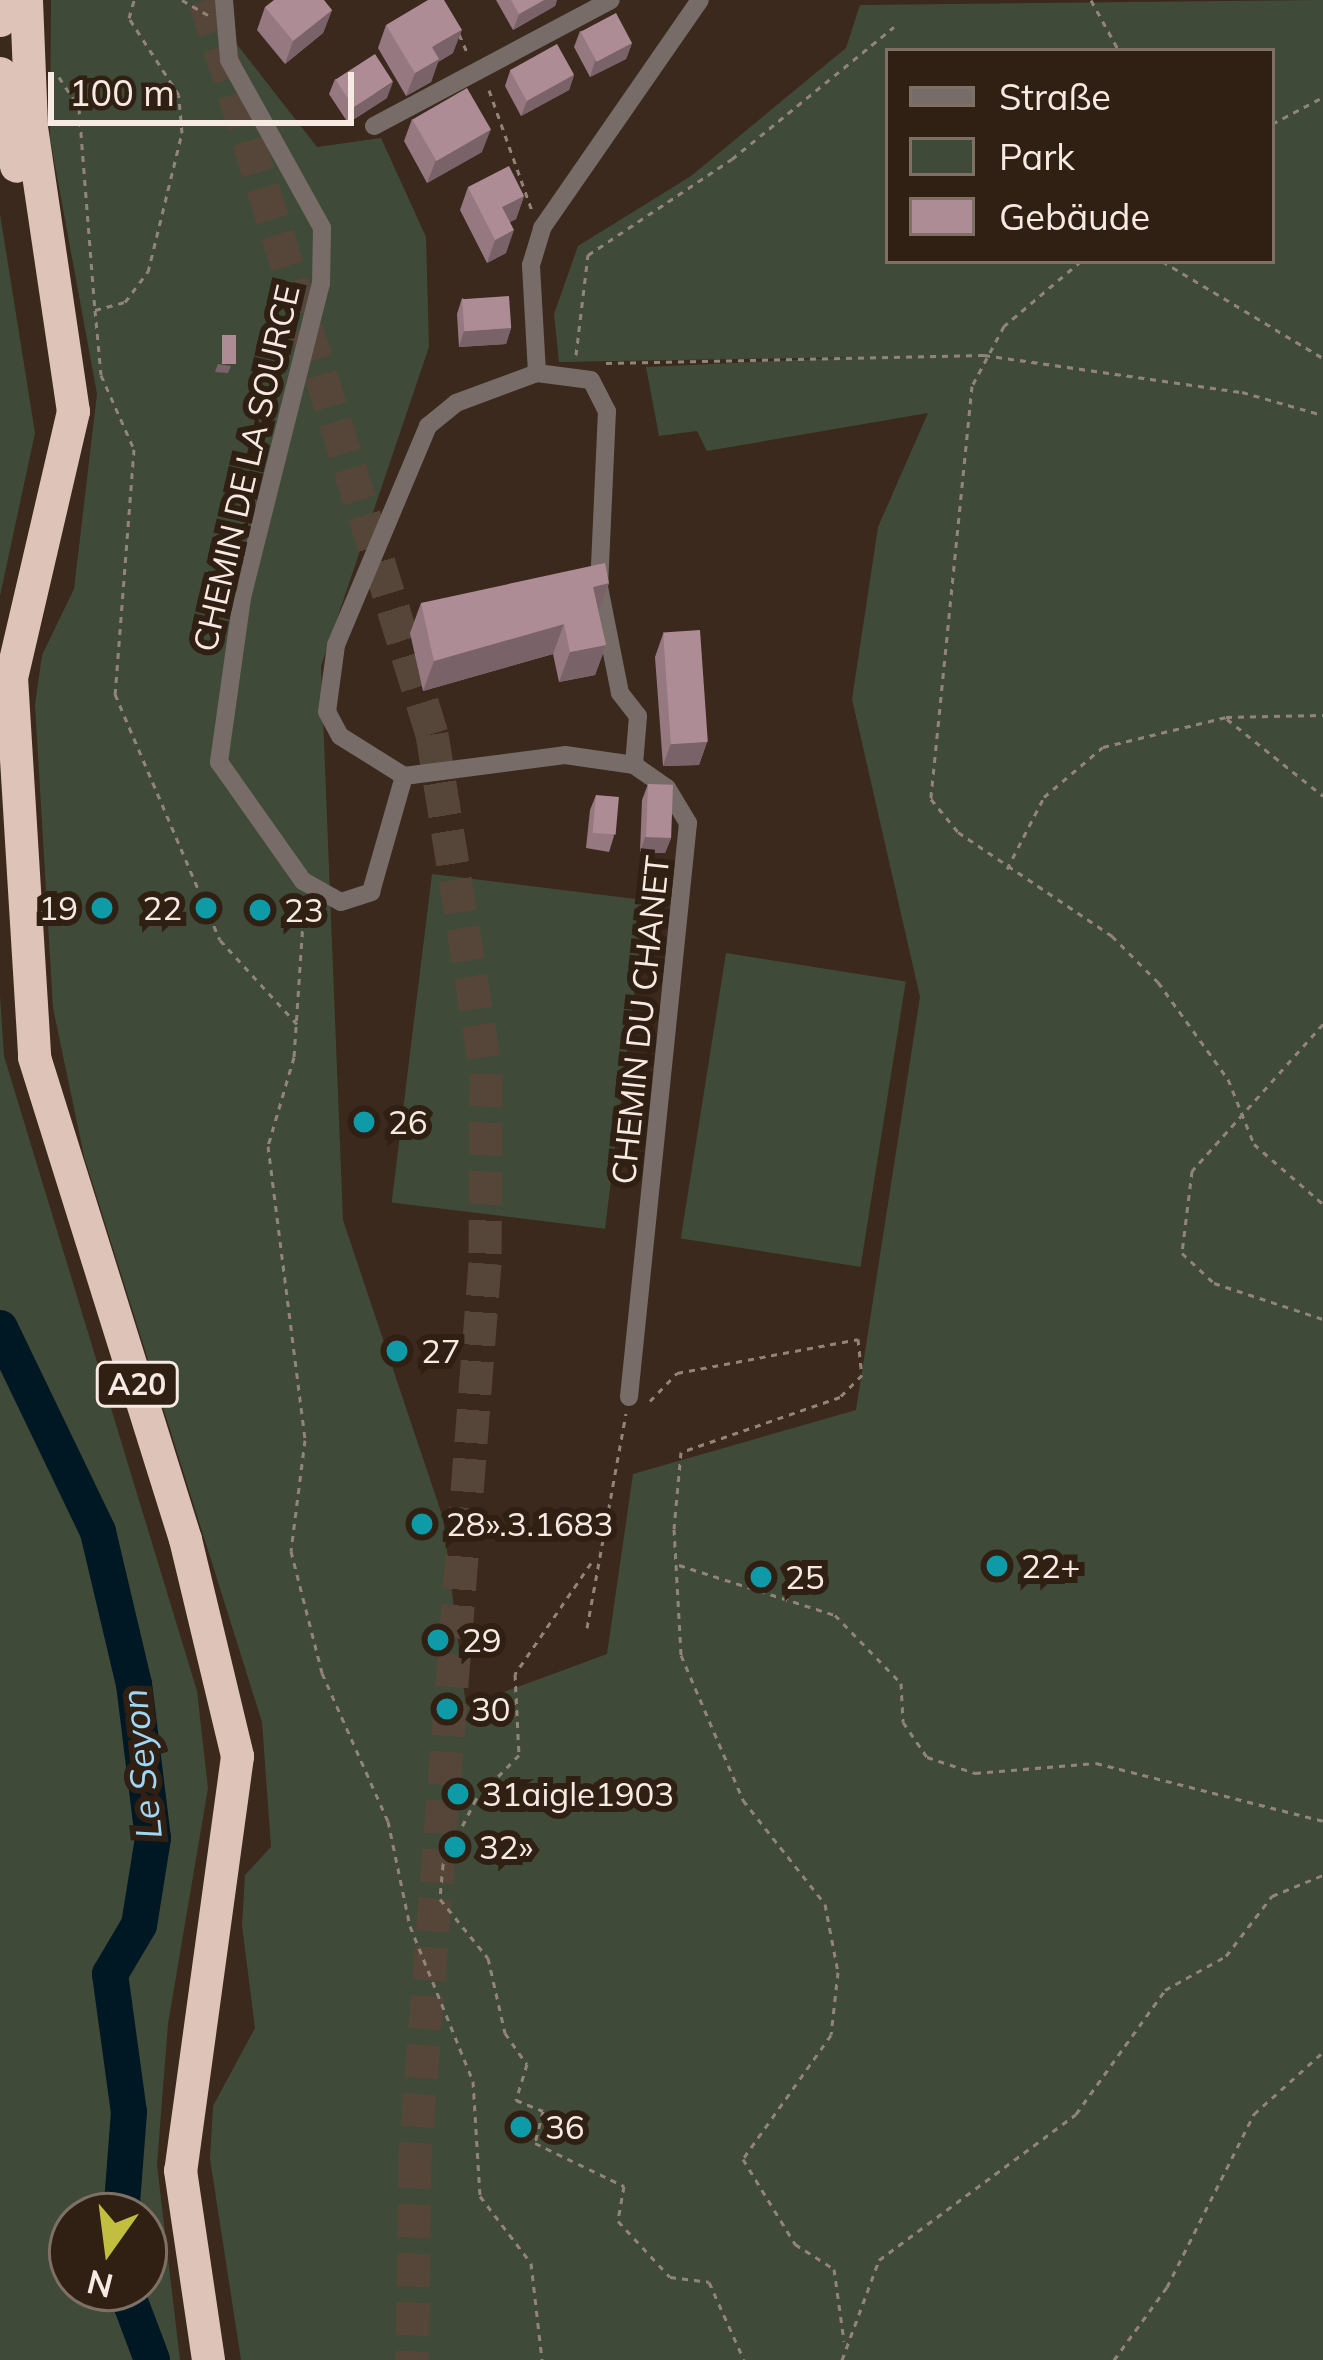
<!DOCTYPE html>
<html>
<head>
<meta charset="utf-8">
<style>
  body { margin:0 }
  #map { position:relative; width:1323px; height:2360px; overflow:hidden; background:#3a291c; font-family:Mulish,sans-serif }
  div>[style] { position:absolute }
  .green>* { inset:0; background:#3f4b38; transform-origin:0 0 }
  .river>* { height:36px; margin:-18px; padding:0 18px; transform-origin:18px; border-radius:18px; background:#001824 }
  .motorway-tunnel>* { height:33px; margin-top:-16.5px; transform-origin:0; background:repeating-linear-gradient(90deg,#56463a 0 33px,transparent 0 49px) }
  .path>* { height:3px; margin-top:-1.5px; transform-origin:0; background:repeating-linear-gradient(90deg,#928479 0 6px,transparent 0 12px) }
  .minor>* { height:18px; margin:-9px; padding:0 9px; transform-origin:9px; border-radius:9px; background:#776c68 }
  .motorway>* { height:33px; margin:-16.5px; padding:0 16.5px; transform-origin:16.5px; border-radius:16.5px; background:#dec3b9 }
  .wall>* { inset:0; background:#967881 }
  .shaded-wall>* { inset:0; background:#7a6269 }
  .building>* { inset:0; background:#ae8c96; transform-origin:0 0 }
  .dots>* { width:33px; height:33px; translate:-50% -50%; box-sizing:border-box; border:6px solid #301f13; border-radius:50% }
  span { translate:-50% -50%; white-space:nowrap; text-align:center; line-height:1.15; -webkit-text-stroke:12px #301f13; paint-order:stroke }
  .shield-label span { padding:3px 9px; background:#301f13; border:3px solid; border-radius:9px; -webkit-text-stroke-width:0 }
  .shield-label { font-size:30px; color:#f6eae2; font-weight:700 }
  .street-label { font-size:33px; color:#f6eae2 }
  .poi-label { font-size:33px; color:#f6eae2 }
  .right { translate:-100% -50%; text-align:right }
  .left { translate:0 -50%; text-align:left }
  .water-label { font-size:36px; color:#9ed8f6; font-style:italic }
  .legend { position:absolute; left:885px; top:48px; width:390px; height:216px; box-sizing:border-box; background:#301f13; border:3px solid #7f7066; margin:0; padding:15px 21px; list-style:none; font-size:36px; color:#f6eae2 }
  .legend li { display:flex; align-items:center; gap:24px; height:60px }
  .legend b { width:60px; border:3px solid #7f7066 }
  .north { position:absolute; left:48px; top:2192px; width:120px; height:120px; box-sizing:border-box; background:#301f13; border:3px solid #7f7066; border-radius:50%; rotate:194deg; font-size:33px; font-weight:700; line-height:48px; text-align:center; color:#f6eae2 }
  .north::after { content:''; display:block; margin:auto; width:42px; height:54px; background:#c1be40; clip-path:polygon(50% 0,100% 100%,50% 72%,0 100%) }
  .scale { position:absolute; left:48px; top:72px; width:306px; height:54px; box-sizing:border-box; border:6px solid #f6eae2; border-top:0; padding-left:15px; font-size:36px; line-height:42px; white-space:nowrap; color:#f6eae2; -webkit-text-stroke:9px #301f13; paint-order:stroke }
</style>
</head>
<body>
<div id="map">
  <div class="green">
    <div style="clip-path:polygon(evenodd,51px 0,226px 0,218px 20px,317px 147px,381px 138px,426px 237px,429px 347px,321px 666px,343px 1220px,443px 1518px,466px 1706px,607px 1654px,633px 1474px,856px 1410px,920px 997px,852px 699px,878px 527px,928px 413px,707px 451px,697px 431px,659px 436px,646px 367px,861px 357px,559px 362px,554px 314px,578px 246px,691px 176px,846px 48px,860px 5px,1323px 0,1323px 2360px,241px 2360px,210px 2159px,213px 2106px,255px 2028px,242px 1926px,245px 1875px,271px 1847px,262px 1722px,84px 1156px,53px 1008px,35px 705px,42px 655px,74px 589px,97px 394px,50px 138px,51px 0,888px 51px,1272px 51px,1272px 261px,888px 261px,888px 51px)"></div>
    <div style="clip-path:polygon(0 214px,35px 433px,0 596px)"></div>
    <div style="left:432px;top:874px;width:215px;height:331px;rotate:7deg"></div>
    <div style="left:726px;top:953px;width:182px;height:289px;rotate:9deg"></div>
    <div style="clip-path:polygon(evenodd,0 995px,4px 1056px,197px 1691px,208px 1788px,168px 2024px,157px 2165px,180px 2360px,0 2360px,0 995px,72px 2216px,144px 2216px,144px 2288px,72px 2288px,72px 2216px)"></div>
  </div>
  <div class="river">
    <div style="left:0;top:1328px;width:226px;rotate:64.3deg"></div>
    <div style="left:98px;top:1532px;width:156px;rotate:76.7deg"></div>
    <div style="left:134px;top:1684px;width:155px;rotate:83deg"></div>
    <div style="left:153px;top:1838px;width:88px;rotate:99.1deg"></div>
    <div style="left:139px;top:1925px;width:57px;rotate:120.6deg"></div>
    <div style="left:110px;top:1974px;width:139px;rotate:82.2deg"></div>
    <div style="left:129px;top:2112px;width:104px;rotate:94.4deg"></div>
    <div style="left:125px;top:2288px;width:77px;rotate:69.4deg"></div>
  </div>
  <div class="motorway-tunnel">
    <div style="left:205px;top:0;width:768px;rotate:72.82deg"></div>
    <div style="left:432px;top:734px;width:343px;rotate:80.9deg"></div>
    <div style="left:486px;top:1073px;width:190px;rotate:90.3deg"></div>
    <div style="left:485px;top:1263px;width:895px;rotate:94.49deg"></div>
    <div style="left:415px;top:2155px;width:205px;rotate:90.8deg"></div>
  </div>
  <div class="path">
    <div style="left:182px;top:0;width:30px;rotate:30deg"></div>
    <div style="left:1091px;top:0;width:58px;rotate:61.2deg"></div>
    <div style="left:459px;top:34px;width:20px;rotate:66deg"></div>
    <div style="left:59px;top:77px;width:37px;rotate:57deg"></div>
    <div style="left:79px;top:108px;width:203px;rotate:85.5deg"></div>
    <div style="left:95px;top:310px;width:31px;rotate:-15deg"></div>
    <div style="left:125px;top:302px;width:38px;rotate:-53deg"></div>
    <div style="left:148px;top:272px;width:143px;rotate:-76.3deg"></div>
    <div style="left:182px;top:133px;width:38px;rotate:-95deg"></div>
    <div style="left:179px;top:95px;width:92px;rotate:-123deg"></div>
    <div style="left:129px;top:18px;width:19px;rotate:-74deg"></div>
    <div style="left:489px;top:90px;width:128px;rotate:70.4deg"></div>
    <div style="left:1272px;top:124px;width:58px;rotate:-27.9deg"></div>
    <div style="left:1081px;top:261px;width:101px;rotate:139.8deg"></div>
    <div style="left:1004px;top:326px;width:68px;rotate:118.1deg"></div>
    <div style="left:972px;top:386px;width:415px;rotate:95.7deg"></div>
    <div style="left:931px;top:799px;width:43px;rotate:50.7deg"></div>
    <div style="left:958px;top:832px;width:186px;rotate:34deg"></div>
    <div style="left:1112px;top:936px;width:65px;rotate:45deg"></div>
    <div style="left:1158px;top:982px;width:120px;rotate:54.2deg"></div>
    <div style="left:1228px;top:1079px;width:70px;rotate:68.2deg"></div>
    <div style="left:1254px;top:1144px;width:91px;rotate:41deg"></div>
    <div style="left:1162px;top:261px;width:188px;rotate:31.1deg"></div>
    <div style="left:95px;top:310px;width:65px;rotate:84.7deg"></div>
    <div style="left:101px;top:375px;width:81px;rotate:66deg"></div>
    <div style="left:134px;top:449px;width:246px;rotate:94.4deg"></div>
    <div style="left:115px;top:694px;width:267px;rotate:66.9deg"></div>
    <div style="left:220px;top:940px;width:114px;rotate:47.5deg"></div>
    <div style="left:576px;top:355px;width:101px;rotate:-83.2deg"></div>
    <div style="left:588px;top:255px;width:173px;rotate:-33.7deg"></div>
    <div style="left:732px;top:159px;width:209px;rotate:-39.2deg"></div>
    <div style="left:606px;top:363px;width:378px;rotate:-1.2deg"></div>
    <div style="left:984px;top:355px;width:261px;rotate:8.2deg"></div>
    <div style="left:1242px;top:392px;width:84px;rotate:15.9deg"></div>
    <div style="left:1227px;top:719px;width:123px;rotate:38.7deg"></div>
    <div style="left:1007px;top:869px;width:81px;rotate:-62.8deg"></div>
    <div style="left:1044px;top:797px;width:77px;rotate:-40.3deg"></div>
    <div style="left:1103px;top:747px;width:127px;rotate:-13.7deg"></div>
    <div style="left:1226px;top:717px;width:97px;rotate:-1.2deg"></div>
    <div style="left:304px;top:907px;width:150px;rotate:93.8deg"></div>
    <div style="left:294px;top:1057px;width:93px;rotate:106.3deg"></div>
    <div style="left:268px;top:1146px;width:296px;rotate:82.8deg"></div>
    <div style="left:305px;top:1440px;width:112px;rotate:97.2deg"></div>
    <div style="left:291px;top:1551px;width:126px;rotate:75.7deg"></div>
    <div style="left:322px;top:1673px;width:162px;rotate:66deg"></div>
    <div style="left:388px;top:1821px;width:107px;rotate:78.2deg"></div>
    <div style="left:410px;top:1926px;width:167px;rotate:67.9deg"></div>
    <div style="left:473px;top:2081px;width:115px;rotate:86.5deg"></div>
    <div style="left:480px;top:2196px;width:84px;rotate:52.7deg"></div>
    <div style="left:531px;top:2263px;width:98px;rotate:83.5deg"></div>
    <div style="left:1323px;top:1024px;width:197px;rotate:131.7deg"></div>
    <div style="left:1192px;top:1171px;width:83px;rotate:97deg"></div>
    <div style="left:1182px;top:1253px;width:44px;rotate:43.2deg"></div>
    <div style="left:1214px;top:1283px;width:115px;rotate:18.3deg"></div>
    <div style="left:650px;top:1401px;width:39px;rotate:-46deg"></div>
    <div style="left:677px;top:1373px;width:184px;rotate:-10.6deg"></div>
    <div style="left:858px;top:1339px;width:36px;rotate:84deg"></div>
    <div style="left:862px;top:1375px;width:31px;rotate:135deg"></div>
    <div style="left:840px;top:1397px;width:168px;rotate:160.9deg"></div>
    <div style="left:681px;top:1452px;width:77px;rotate:95.2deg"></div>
    <div style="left:674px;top:1529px;width:126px;rotate:86.8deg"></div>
    <div style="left:681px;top:1655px;width:158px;rotate:66.8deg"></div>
    <div style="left:743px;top:1800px;width:132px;rotate:51.7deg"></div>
    <div style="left:825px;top:1904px;width:69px;rotate:79.2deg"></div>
    <div style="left:838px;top:1972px;width:63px;rotate:96.3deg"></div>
    <div style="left:831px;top:2035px;width:152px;rotate:125.4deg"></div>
    <div style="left:743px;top:2159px;width:100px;rotate:58.5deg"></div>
    <div style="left:795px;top:2244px;width:46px;rotate:32.7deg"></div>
    <div style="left:834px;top:2269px;width:73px;rotate:82.1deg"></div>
    <div style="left:591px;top:1563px;width:135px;rotate:124.4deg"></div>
    <div style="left:515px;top:1674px;width:81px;rotate:87.2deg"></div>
    <div style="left:519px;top:1755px;width:62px;rotate:134.3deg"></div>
    <div style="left:476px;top:1799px;width:73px;rotate:116.9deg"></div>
    <div style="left:443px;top:1864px;width:35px;rotate:95deg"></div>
    <div style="left:440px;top:1899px;width:76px;rotate:50.9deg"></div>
    <div style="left:488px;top:1958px;width:77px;rotate:77.2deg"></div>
    <div style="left:505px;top:2033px;width:38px;rotate:55deg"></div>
    <div style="left:527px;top:2064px;width:38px;rotate:107deg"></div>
    <div style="left:516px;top:2100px;width:29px;rotate:22deg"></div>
    <div style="left:543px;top:2111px;width:33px;rotate:104deg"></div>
    <div style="left:535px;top:2143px;width:99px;rotate:25.8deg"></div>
    <div style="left:624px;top:2186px;width:36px;rotate:100deg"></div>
    <div style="left:618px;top:2221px;width:76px;rotate:47.1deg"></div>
    <div style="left:670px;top:2277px;width:39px;rotate:7deg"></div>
    <div style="left:709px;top:2282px;width:85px;rotate:65.8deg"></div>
    <div style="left:679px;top:1565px;width:164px;rotate:17.8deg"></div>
    <div style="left:835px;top:1615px;width:95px;rotate:45.9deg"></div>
    <div style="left:901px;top:1683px;width:39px;rotate:87deg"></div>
    <div style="left:903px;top:1722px;width:42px;rotate:55.6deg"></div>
    <div style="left:927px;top:1757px;width:51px;rotate:18.4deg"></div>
    <div style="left:975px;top:1773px;width:121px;rotate:-4.7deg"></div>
    <div style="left:1096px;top:1763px;width:234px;rotate:14.3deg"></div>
    <div style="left:587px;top:1628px;width:218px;rotate:-79.7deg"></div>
    <div style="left:842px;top:2360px;width:107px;rotate:-69.7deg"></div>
    <div style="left:879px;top:2260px;width:245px;rotate:-36.5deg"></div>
    <div style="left:1076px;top:2114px;width:153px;rotate:-54.3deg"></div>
    <div style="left:1165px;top:1990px;width:70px;rotate:-29.1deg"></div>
    <div style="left:1226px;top:1956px;width:76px;rotate:-52.5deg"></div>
    <div style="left:1272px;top:1896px;width:55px;rotate:-22.4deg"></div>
    <div style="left:1114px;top:2360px;width:90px;rotate:-54deg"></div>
    <div style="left:1167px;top:2287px;width:194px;rotate:-63.3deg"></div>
    <div style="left:1254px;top:2114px;width:93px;rotate:-41.9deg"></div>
  </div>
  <div class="minor">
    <div style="left:224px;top:0;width:60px;rotate:85.2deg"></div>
    <div style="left:229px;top:60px;width:192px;rotate:61deg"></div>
    <div style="left:322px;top:228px;width:55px;rotate:91deg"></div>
    <div style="left:321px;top:283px;width:325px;rotate:104.1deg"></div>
    <div style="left:242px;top:598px;width:166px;rotate:98deg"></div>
    <div style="left:219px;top:762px;width:146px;rotate:54.8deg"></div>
    <div style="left:303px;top:881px;width:43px;rotate:28.9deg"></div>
    <div style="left:341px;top:902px;width:32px;rotate:-18deg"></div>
    <div style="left:371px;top:892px;width:121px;rotate:-74.1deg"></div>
    <div style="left:404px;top:776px;width:162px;rotate:-7.4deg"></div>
    <div style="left:565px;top:755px;width:70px;rotate:8.2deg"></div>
    <div style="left:374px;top:126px;width:268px;rotate:-28deg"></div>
    <div style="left:537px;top:373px;width:54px;rotate:7.4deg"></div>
    <div style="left:591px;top:380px;width:35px;rotate:63deg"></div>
    <div style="left:607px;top:411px;width:176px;rotate:92.6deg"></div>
    <div style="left:599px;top:587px;width:108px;rotate:78.8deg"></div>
    <div style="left:620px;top:693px;width:29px;rotate:52deg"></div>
    <div style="left:638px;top:716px;width:49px;rotate:94.7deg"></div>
    <div style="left:634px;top:765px;width:40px;rotate:34.9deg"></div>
    <div style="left:667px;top:788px;width:41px;rotate:59deg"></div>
    <div style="left:688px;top:823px;width:577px;rotate:95.87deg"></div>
    <div style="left:404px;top:776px;width:75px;rotate:-148deg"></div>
    <div style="left:340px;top:736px;width:27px;rotate:-118deg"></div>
    <div style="left:327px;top:712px;width:68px;rotate:-82.3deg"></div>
    <div style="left:336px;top:645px;width:238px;rotate:-67.2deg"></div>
    <div style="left:428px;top:426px;width:36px;rotate:-39deg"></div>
    <div style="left:456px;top:403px;width:86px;rotate:-20.3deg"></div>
    <div style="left:537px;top:373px;width:108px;rotate:-93.2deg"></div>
    <div style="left:531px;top:265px;width:39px;rotate:-73deg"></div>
    <div style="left:542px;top:228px;width:277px;rotate:-55.3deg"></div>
  </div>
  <div class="motorway">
    <div style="left:26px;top:0;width:127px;rotate:87.7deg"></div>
    <div style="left:31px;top:127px;width:287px;rotate:81.6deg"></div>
    <div style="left:73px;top:411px;width:273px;rotate:103.1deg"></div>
    <div style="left:11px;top:677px;width:381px;rotate:86.5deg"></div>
    <div style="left:34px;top:1057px;width:505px;rotate:72.61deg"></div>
    <div style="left:185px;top:1539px;width:223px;rotate:76.5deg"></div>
    <div style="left:237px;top:1756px;width:418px;rotate:97.8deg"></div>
    <div style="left:180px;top:2170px;width:192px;rotate:81.6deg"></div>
    <div style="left:0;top:20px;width:20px;rotate:-87deg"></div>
    <div style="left:0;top:73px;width:94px;rotate:80.2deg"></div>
  </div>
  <div class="wall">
    <div style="clip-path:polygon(496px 0,557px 0,555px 6px,513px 30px)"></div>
    <div style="clip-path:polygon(265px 7px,332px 10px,323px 33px,285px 64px,257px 30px)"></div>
    <div style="clip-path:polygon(386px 25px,453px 53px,438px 62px,431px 82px,406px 96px,378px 48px)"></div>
    <div style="clip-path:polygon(580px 31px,632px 43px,626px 59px,590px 77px,574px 47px)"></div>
    <div style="clip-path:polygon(510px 71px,574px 75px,569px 90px,521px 116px,505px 86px)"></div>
    <div style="clip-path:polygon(335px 79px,387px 98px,348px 123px,329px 94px)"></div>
    <div style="clip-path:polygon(412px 119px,482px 152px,427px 183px,404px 141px)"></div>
    <div style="clip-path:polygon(468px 187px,524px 196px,516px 219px,510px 222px,506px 253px,487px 263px,460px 210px)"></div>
    <div style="clip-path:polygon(462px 298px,511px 328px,506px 344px,459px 347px,457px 314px)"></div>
    <div style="clip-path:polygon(609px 583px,598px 612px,606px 645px,595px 675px,559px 682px,553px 654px,423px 691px,410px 633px,421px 603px)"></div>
    <div style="clip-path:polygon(663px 634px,707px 742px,699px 765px,663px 766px,655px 657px)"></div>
    <div style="clip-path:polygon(648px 784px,671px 838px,665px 853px,640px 852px,642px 800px)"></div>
    <div style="clip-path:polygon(596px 795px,614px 836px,609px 852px,586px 848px,590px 810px)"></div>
  </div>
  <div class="shaded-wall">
    <div style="clip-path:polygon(544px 0,557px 0,555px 6px,513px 30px,519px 14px)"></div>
    <div style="clip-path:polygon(332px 10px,323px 33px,285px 64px,293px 41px)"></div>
    <div style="clip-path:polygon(462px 30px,453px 53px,438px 62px,431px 82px,406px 96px,415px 73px,432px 47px)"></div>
    <div style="clip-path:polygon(632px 43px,626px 59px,590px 77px,595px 61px)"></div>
    <div style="clip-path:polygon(574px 75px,569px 90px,521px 116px,527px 101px)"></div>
    <div style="clip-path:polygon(393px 82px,387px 98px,348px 123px,353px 107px)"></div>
    <div style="clip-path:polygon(491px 129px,482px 152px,427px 183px,436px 160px)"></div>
    <div style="clip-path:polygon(524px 196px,516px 219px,494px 230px,502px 207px)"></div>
    <div style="clip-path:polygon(514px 230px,506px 253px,487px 263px,495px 240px)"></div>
    <div style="clip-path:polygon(511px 328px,506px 344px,459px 347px,464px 331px)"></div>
    <div style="clip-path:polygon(218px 364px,231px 366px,228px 373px,215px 372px)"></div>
    <div style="clip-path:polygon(609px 583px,598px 613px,593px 587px)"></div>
    <div style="clip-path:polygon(564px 624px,553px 654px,423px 691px,434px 661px)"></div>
    <div style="clip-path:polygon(606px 645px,595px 675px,559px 682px,570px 652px)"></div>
    <div style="clip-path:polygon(707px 742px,699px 765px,663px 766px,671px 743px)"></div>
    <div style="clip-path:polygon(645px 837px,671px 838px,665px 853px,640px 852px)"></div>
  </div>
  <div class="building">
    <div style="clip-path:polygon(274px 0,324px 0,332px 10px,293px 41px,265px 7px)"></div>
    <div style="clip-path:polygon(428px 0,444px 0,462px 30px,432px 47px,439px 59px,415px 73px,386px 25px)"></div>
    <div style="clip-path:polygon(511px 0,544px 0,519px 14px)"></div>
    <div style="left:616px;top:13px;width:34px;height:40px;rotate:62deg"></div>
    <div style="left:557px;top:44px;width:35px;height:54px;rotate:61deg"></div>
    <div style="left:375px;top:54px;width:33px;height:47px;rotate:57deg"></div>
    <div style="left:467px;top:88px;width:48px;height:63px;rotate:60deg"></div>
    <div style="clip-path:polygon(509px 166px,524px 196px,502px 207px,514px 230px,495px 240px,468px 187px)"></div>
    <div style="left:509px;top:296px;width:32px;height:47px;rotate:86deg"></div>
    <div style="left:222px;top:335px;width:14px;height:29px"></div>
    <div style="clip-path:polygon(605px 563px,609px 583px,593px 587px,606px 645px,570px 652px,564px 624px,434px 661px,421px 603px)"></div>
    <div style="left:700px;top:630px;width:112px;height:37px;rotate:86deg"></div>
    <div style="left:648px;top:784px;width:25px;height:53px;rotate:2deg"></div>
    <div style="left:596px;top:795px;width:23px;height:38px;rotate:5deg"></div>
  </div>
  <div class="dots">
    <div style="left:102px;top:908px;background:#0f9aa8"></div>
    <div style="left:206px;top:908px;background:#0f9aa8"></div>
    <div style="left:260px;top:910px;background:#0f9aa8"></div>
    <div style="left:364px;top:1122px;background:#0f9aa8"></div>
    <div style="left:397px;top:1351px;background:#0f9aa8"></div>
    <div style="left:422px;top:1524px;background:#0f9aa8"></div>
    <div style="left:997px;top:1566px;background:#0f9aa8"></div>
    <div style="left:761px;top:1577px;background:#0f9aa8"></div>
    <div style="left:438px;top:1640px;background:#0f9aa8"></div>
    <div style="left:447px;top:1709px;background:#0f9aa8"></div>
    <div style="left:458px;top:1794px;background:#0f9aa8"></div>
    <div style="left:455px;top:1847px;background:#0f9aa8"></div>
    <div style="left:521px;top:2127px;background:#0f9aa8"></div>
  </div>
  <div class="shield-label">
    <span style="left:137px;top:1384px">A20</span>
  </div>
  <div class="street-label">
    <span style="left:246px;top:468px;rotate:-77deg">CHEMIN DE LA SOURCE</span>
    <span style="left:640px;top:1020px;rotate:-84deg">CHEMIN DU CHANET</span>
  </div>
  <div class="poi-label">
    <span class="right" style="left:78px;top:908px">19</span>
    <span class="right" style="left:182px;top:908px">22</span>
    <span class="left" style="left:284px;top:910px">23</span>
    <span class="left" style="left:388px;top:1122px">26</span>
    <span class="left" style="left:421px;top:1351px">27</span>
    <span class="left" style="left:446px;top:1524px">28».3.1683</span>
    <span class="left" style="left:1021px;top:1566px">22+</span>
    <span class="left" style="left:785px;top:1577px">25</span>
    <span class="left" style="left:462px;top:1640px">29</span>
    <span class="left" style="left:471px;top:1709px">30</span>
    <span class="left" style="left:482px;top:1794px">31aigle1903</span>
    <span class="left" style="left:479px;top:1847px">32»</span>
    <span class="left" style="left:545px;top:2127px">36</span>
  </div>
  <div class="water-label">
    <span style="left:141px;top:1764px;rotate:-96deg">Le Seyon</span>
  </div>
  <ul class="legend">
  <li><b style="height:15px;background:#776c68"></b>Straße</li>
  <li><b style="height:33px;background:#3f4b38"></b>Park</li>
  <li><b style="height:33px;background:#ae8c96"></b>Gebäude</li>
  </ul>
  <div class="north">N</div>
  <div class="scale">100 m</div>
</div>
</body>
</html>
